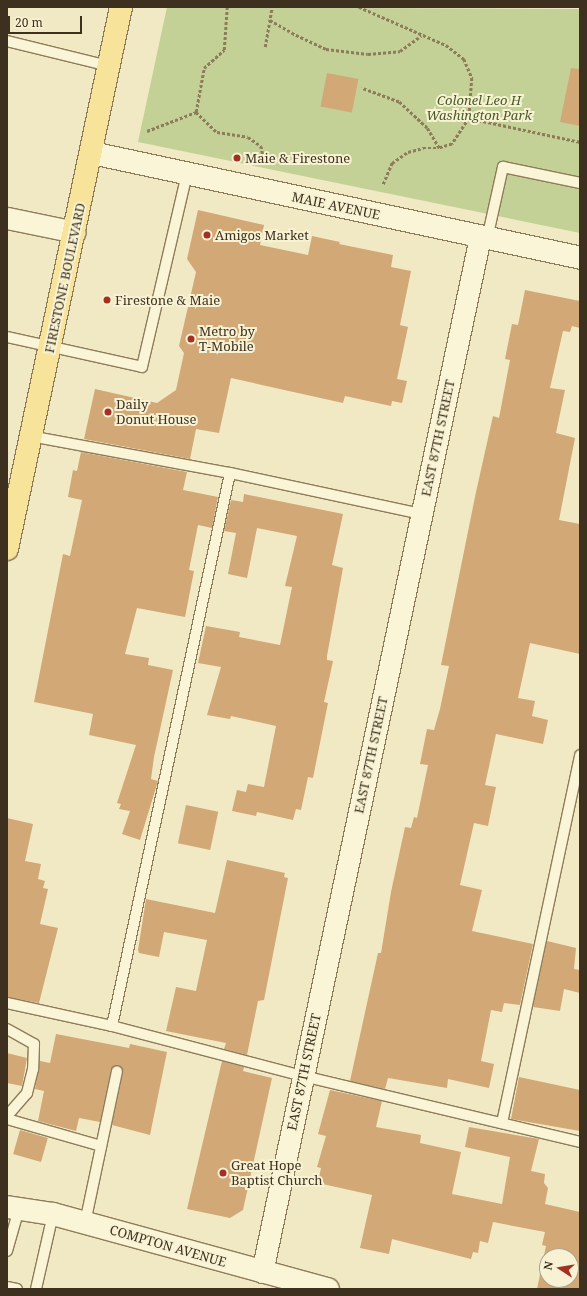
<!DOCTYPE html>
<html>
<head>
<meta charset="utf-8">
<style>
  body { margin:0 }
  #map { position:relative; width:587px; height:1296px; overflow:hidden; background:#f1e9c4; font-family:"Noto Serif",serif }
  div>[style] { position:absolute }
  .green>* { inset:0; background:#c3d197 }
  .building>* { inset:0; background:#d2a877; transform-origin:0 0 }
  .path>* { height:2.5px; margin-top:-1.25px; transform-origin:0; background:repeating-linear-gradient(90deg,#8e7b59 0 3px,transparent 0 5px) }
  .roads { filter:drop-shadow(1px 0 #8e7b59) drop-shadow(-1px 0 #8e7b59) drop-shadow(0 1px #8e7b59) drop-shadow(0 -1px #8e7b59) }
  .service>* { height:10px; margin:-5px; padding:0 5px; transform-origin:5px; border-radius:5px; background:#fbf5d8 }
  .minor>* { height:21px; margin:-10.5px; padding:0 10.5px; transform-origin:10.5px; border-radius:10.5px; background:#fbf5d8 }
  .tertiary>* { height:22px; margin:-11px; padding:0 11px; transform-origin:11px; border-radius:11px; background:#fbf5d8 }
  .secondary>* { height:22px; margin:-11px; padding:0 11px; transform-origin:11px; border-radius:11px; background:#fbf5d8 }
  .primary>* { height:22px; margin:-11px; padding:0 11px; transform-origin:11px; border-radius:11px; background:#f7e49a }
  .dots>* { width:11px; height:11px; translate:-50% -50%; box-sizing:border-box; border:2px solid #f8f2d4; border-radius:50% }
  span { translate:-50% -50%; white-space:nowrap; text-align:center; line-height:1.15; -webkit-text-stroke:4px #f8f2d4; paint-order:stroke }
  .park-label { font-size:13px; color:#465b23; font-style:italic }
  .poi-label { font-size:13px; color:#3d301e }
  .left { translate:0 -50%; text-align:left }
  .street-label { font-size:13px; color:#3d301e }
  .frame { position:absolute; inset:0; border:8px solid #3d301e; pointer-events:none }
  .north { position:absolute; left:539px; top:1248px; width:40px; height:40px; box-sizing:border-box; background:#f8f2d4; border:1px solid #ada48b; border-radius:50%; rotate:282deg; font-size:11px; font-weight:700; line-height:16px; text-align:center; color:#3d301e }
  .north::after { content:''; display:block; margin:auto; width:14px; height:18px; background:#a23124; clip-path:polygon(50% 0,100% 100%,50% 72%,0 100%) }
  .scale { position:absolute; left:8px; top:16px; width:74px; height:18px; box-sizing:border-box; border:2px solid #3d301e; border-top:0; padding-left:5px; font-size:12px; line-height:14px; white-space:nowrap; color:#3d301e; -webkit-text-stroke:3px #f8f2d4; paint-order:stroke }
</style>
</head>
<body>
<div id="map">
  <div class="green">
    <div style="clip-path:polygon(167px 7px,580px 9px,580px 233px,138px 142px)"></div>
  </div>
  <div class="building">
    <div style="clip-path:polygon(571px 68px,580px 69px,580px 126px,560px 122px)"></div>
    <div style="left:327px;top:73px;width:32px;height:34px;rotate:11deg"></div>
    <div style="clip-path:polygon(198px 210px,264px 225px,260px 245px,308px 255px,312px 236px,340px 242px,339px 244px,393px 255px,391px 267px,411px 271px,400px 325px,408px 327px,397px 379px,407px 381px,402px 403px,392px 401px,391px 406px,345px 396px,343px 403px,231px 378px,219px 433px,196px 429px,190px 459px,84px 439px,95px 389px,157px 403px,176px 390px,184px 353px,179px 346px,196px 272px,187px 259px)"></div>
    <div style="clip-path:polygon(525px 290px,580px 301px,580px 328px,572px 326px,570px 332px,563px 331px,550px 388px,565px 390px,556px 433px,575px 438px,559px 520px,580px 524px,580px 654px,530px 643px,518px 698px,535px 701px,532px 716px,548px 720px,543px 744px,496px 734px,485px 785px,496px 787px,488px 826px,474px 823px,460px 885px,482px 890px,472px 931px,533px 944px,520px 1005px,504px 1003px,502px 1012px,491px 1010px,481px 1061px,494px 1064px,489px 1088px,448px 1079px,447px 1088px,388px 1078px,385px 1089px,350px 1081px,378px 953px,381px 953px,391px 892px,405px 827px,411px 828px,414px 817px,417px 818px,428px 765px,420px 764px,427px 729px,434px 730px,440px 709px,449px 666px,441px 665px,476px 492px,493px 416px,499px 418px,510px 360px,505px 359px,512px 324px,518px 325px)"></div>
    <div style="clip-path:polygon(81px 452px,187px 472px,183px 490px,218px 497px,212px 528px,198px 525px,189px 570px,194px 571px,185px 617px,137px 608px,125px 654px,149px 658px,148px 665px,173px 670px,154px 757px,151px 779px,158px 781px,140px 840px,122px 834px,130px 811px,119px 809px,121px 804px,117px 803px,136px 745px,89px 735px,93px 714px,34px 702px,63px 554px,70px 556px,82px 500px,68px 497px,73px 470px,77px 471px)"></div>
    <div style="clip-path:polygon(244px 494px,343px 514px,332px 565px,343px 568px,327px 656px,327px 660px,333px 661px,324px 702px,328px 703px,313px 778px,308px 777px,301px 810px,296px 809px,293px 820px,257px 812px,256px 816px,232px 811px,237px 790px,246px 792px,248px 784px,264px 787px,276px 726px,231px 716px,230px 719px,207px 715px,221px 667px,198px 663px,206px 626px,240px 632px,239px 637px,280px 645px,292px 587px,285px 586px,297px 536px,257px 528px,247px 578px,228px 574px,236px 533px,224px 531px,231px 500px,243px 502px)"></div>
    <div style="left:186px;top:805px;width:33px;height:39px;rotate:12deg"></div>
    <div style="clip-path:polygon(7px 818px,33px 824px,25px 861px,41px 864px,38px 879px,45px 881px,43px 888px,48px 889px,40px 924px,58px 928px,39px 1003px,7px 997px)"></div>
    <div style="clip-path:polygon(227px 860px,285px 873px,284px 877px,288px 878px,264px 1000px,258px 1001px,247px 1055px,224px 1049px,226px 1043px,166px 1031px,176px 987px,196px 991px,207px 940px,164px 932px,159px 957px,139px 953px,138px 950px,146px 899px,215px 913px)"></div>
    <div style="clip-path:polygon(547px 941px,576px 948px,574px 969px,580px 970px,580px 993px,564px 989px,560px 1011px,533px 1007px)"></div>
    <div style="clip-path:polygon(56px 1034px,129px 1048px,130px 1044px,167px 1052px,150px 1135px,112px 1125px,123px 1072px,118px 1065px,111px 1070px,100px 1122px,79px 1118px,76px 1131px,38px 1121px,44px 1091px,35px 1089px,40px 1061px,50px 1063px)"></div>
    <div style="clip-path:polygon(7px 1053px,27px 1058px,22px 1086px,7px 1083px)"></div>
    <div style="clip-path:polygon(222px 1061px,244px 1067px,243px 1071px,272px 1078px,243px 1210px,230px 1218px,187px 1209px)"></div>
    <div style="clip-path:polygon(519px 1077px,580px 1090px,580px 1131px,511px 1119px)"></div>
    <div style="clip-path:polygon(evenodd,330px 1090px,382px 1101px,376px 1127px,421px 1135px,420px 1143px,461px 1152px,452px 1194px,502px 1204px,510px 1157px,465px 1147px,469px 1127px,539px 1139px,531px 1171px,545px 1174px,544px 1183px,548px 1188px,545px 1204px,580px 1212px,580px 1289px,537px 1289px,546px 1246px,542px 1245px,545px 1232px,493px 1222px,488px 1243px,480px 1241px,478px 1253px,473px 1252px,471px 1259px,392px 1239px,389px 1254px,360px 1248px,372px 1195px,318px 1183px,321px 1168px,317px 1167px,326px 1136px,318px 1134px,330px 1090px,547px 1256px,571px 1256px,571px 1280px,547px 1280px,547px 1256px)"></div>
    <div style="left:20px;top:1130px;width:29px;height:25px;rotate:16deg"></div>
  </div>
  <div class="path">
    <div style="left:359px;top:7px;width:95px;rotate:23.6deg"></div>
    <div style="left:446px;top:45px;width:23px;rotate:38deg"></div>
    <div style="left:464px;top:59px;width:21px;rotate:67deg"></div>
    <div style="left:472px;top:78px;width:40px;rotate:94.3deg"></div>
    <div style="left:469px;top:118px;width:31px;rotate:123deg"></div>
    <div style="left:452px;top:144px;width:14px;rotate:163deg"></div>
    <div style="left:439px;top:148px;width:23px;rotate:-121deg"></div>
    <div style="left:427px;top:128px;width:38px;rotate:-137deg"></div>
    <div style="left:399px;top:102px;width:40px;rotate:-159.8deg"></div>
    <div style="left:270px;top:20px;width:30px;rotate:30deg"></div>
    <div style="left:296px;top:35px;width:33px;rotate:25deg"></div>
    <div style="left:326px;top:49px;width:42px;rotate:6.8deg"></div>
    <div style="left:368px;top:54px;width:32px;rotate:-5deg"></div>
    <div style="left:400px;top:51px;width:26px;rotate:-36deg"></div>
    <div style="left:265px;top:47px;width:41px;rotate:-80.1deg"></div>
    <div style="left:196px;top:112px;width:45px;rotate:-79.7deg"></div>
    <div style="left:204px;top:68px;width:27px;rotate:-42deg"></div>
    <div style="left:224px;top:50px;width:43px;rotate:-86deg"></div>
    <div style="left:469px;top:118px;width:114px;rotate:12.2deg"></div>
    <div style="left:147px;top:131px;width:53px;rotate:-21.2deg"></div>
    <div style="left:196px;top:112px;width:29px;rotate:44deg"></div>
    <div style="left:217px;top:132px;width:31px;rotate:9deg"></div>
    <div style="left:248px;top:137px;width:16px;rotate:35deg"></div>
    <div style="left:261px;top:146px;width:13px;rotate:77deg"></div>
    <div style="left:383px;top:184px;width:23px;rotate:-67deg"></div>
    <div style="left:392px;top:163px;width:19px;rotate:-35deg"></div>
    <div style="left:408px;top:152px;width:16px;rotate:-15deg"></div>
    <div style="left:423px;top:148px;width:16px"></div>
  </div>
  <div class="roads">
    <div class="service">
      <div style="left:7px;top:41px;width:105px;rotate:13.8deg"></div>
      <div style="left:487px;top:239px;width:74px;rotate:-77.5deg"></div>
      <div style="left:503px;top:167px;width:79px;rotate:11.7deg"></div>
      <div style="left:7px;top:337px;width:138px;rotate:12.5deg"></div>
      <div style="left:142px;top:367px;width:198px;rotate:-76.9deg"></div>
      <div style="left:30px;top:436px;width:203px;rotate:10.5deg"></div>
      <div style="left:230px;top:473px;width:196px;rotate:12.1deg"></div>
      <div style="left:7px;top:1003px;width:107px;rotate:12.4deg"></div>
      <div style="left:112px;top:1026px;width:197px;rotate:14.7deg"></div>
      <div style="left:303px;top:1076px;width:285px;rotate:13.4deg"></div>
      <div style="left:112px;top:1026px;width:565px;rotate:-77.95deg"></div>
      <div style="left:7px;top:1029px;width:31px;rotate:29deg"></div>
      <div style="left:34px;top:1044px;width:25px;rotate:92deg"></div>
      <div style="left:33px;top:1069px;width:25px;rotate:104deg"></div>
      <div style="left:27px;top:1093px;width:30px;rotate:131deg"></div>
      <div style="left:7px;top:1119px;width:98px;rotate:16deg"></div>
      <div style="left:502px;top:1123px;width:376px;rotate:-78deg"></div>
      <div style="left:85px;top:1223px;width:155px;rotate:-78.1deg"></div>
      <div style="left:7px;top:1251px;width:44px;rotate:-74.1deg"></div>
      <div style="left:7px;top:1287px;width:10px;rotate:11deg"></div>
      <div style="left:36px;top:1289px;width:77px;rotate:-77.2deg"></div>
    </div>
    <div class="minor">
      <div style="left:7px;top:218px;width:69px;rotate:11.6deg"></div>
      <div style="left:262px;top:1272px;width:1058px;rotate:-78.11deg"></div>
    </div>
    <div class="tertiary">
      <div style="left:92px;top:153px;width:499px;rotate:12.1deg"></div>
    </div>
    <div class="secondary">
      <div style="left:7px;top:1207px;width:47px;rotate:8.7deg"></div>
      <div style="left:53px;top:1214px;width:285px;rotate:15.3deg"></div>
    </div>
    <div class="primary">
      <div style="left:7px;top:549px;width:554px;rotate:-78.12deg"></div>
    </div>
  </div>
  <div class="dots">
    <div style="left:237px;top:158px;background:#a23124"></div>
    <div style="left:207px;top:235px;background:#a23124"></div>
    <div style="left:107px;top:300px;background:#a23124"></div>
    <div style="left:191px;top:339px;background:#a23124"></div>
    <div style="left:108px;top:412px;background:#a23124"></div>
    <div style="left:223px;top:1173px;background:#a23124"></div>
  </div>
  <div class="park-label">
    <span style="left:479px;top:108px">Colonel Leo H<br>Washington Park</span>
  </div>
  <div class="poi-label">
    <span class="left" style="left:245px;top:158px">Maie &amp; Firestone</span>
    <span class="left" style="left:215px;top:235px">Amigos Market</span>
    <span class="left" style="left:115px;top:300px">Firestone &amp; Maie</span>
    <span class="left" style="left:199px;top:339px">Metro by<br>T-Mobile</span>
    <span class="left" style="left:116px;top:412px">Daily<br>Donut House</span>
    <span class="left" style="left:231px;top:1173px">Great Hope<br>Baptist Church</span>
  </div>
  <div class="street-label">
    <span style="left:336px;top:206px;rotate:12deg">MAIE AVENUE</span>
    <span style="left:65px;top:278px;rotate:-78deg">FIRESTONE BOULEVARD</span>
    <span style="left:438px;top:438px;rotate:-78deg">EAST 87TH STREET</span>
    <span style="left:371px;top:755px;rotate:-78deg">EAST 87TH STREET</span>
    <span style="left:304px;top:1072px;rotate:-78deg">EAST 87TH STREET</span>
    <span style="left:168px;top:1246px;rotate:16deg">COMPTON AVENUE</span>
  </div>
  <div class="frame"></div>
  <div class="north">N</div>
  <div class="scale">20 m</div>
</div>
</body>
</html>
